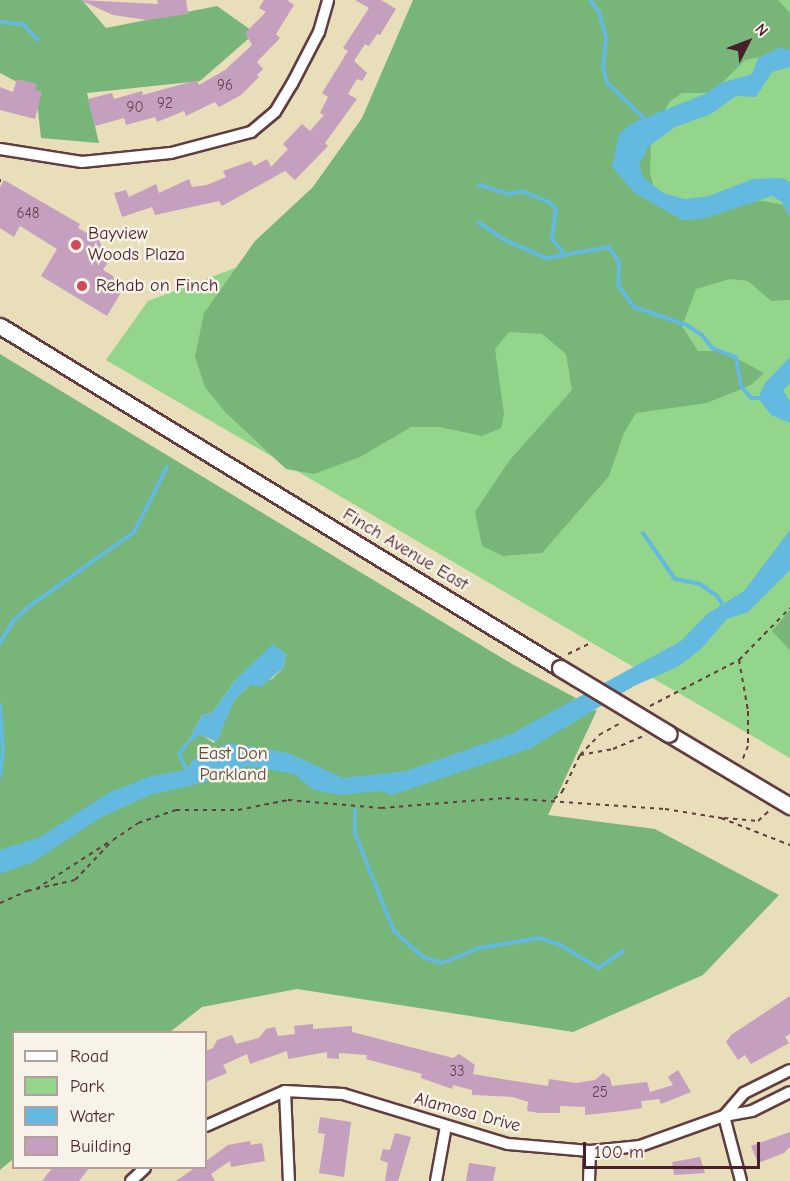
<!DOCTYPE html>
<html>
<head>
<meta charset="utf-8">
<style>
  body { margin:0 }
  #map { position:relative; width:790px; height:1181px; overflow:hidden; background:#e8deba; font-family:"Comic Neue",sans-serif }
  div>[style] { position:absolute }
  .green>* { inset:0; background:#94d58c }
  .forest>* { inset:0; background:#77b678 }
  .water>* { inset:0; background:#64b9e0 }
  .stream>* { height:4px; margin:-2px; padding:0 2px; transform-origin:2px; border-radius:2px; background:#64b9e0 }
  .building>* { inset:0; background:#c49fbe }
  .path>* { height:2px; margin-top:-1px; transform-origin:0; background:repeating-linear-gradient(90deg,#623c40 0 4.5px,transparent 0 9px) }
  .roads { filter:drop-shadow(2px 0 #623c40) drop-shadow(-2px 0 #623c40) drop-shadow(0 2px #623c40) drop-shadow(0 -2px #623c40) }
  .street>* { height:10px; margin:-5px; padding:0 5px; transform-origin:5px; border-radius:5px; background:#fff }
  .secondary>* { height:15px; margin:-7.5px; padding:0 7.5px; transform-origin:7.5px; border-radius:7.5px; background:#fff }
  .bridges { filter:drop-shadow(2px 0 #623c40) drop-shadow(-2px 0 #623c40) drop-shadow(0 2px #623c40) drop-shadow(0 -2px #623c40) }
  .secondary-bridge>* { height:15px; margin:-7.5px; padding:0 7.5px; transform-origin:7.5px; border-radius:7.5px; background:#fff }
  .dots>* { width:16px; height:16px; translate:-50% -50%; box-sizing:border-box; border:3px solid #f7f3e8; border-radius:50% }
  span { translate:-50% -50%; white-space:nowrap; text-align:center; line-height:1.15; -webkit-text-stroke:5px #f7f3e8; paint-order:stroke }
  .number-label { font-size:15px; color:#683f50 }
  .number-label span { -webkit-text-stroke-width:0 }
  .poi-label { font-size:18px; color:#4a1f2b }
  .left { translate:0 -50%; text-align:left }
  .street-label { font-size:18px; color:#4a1f2b }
  .park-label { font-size:18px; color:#5c4c43 }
  .legend { position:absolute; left:12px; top:1031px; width:195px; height:138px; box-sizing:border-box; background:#f7f3e8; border:2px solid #b29e9c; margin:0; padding:8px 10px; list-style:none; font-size:18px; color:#4a1f2b }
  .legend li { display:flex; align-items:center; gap:12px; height:30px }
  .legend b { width:30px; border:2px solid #b29e9c }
  .north { position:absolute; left:718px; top:12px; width:60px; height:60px; -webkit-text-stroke:4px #f7f3e8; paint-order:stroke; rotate:48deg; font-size:16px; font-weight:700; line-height:24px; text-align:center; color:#4a1f2b }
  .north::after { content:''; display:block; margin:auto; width:21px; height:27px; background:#4a1f2b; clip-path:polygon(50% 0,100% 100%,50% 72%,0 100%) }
  .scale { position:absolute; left:583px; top:1142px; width:177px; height:27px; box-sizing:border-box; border:3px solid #4a1f2b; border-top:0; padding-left:8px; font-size:18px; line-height:21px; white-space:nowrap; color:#4a1f2b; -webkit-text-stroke:4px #f7f3e8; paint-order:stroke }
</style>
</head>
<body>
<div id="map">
  <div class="green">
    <div style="clip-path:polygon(435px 0,790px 0,790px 758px,106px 360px,148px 301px,280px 251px)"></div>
  </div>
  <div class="forest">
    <div style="clip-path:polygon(0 0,82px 0,106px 28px,217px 6px,255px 33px,200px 81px,87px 93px,99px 143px,41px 138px,36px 92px,0 73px)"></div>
    <div style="clip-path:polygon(413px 0,778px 0,790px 13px,790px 51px,745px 60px,712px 93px,682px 93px,669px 102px,651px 141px,650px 173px,654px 188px,676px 206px,763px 201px,790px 206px,790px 300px,771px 301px,748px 281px,730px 279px,696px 289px,682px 326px,698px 351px,723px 351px,764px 373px,751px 385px,707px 403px,636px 413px,624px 433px,609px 476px,542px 553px,503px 556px,482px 546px,475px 512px,509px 461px,572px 390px,566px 354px,542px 334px,509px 332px,495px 349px,504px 414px,501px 428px,482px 436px,440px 427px,411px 427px,360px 457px,314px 474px,286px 469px,225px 412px,205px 387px,195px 357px,204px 313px,255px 241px,313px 187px,362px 118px)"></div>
    <div style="clip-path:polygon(evenodd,0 354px,512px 664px,576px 698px,547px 718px,597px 710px,548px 815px,655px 829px,779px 895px,703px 975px,573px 1032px,297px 989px,202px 1007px,170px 1032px,14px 1032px,13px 1159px,0 1170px,0 354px,270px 651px,286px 654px,283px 668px,272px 679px,250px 685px,234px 700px,214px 743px,200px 734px,186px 745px,202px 715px,212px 713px,237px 678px,270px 651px)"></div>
    <div style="clip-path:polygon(790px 610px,790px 650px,772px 631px)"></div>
  </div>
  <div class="water">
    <div style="clip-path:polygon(780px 47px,790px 50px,790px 67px,772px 72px,756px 97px,736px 96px,711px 114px,675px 127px,648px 147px,639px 165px,643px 177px,663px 193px,685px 199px,709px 196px,753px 179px,782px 178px,790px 182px,790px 218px,782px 202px,772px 196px,702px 219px,682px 220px,635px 193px,612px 167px,619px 134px,632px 123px,705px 94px,721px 83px,752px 74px,758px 58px)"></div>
    <div style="clip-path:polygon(790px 357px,790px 383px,783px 390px,790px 401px,790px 423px,771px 415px,758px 398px,765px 383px)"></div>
    <div style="clip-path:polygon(790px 530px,790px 570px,748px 612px,727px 619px,701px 649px,679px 666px,634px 686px,529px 749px,392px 795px,381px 791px,340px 795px,314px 790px,294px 774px,248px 766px,206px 782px,150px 795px,100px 818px,33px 862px,0 874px,0 850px,40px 837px,108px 793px,151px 776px,186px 770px,193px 760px,229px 743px,289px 753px,343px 778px,406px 771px,511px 734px,681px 641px,707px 614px,744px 591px)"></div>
    <div style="clip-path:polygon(273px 644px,286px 654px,283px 668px,261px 687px,250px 685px,234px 700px,217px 742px,200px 735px,186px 745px,202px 715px,212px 713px,237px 678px)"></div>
  </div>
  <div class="stream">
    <div style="left:590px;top:0;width:15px;rotate:53deg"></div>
    <div style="left:599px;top:12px;width:27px;rotate:75deg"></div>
    <div style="left:606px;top:38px;width:29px;rotate:96deg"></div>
    <div style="left:603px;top:67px;width:16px;rotate:76deg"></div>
    <div style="left:607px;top:83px;width:54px;rotate:43.5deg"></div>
    <div style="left:0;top:22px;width:23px;rotate:5deg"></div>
    <div style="left:23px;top:24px;width:22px;rotate:47deg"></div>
    <div style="left:479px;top:185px;width:33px;rotate:16deg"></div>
    <div style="left:511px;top:194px;width:11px;rotate:-15deg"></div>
    <div style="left:522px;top:191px;width:29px;rotate:22deg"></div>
    <div style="left:549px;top:202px;width:10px;rotate:45deg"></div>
    <div style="left:556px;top:209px;width:30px;rotate:98deg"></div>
    <div style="left:552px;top:239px;width:17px;rotate:50deg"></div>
    <div style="left:478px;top:222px;width:30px;rotate:34deg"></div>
    <div style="left:503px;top:239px;width:47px;rotate:23.8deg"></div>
    <div style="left:546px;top:258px;width:64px;rotate:-9.9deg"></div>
    <div style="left:609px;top:247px;width:18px;rotate:56deg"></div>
    <div style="left:619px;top:262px;width:23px;rotate:92deg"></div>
    <div style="left:618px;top:285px;width:27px;rotate:54deg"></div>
    <div style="left:634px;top:307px;width:56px;rotate:18.8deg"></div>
    <div style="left:687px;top:325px;width:18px;rotate:34deg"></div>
    <div style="left:702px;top:335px;width:16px;rotate:52deg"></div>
    <div style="left:712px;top:348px;width:26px;rotate:21deg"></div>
    <div style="left:736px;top:357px;width:29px;rotate:80deg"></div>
    <div style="left:741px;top:386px;width:16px;rotate:50deg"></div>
    <div style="left:751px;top:398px;width:10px"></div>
    <div style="left:643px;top:533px;width:56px;rotate:55.2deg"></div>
    <div style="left:675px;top:579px;width:25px;rotate:11deg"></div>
    <div style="left:700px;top:584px;width:21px;rotate:35deg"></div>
    <div style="left:717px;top:596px;width:13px;rotate:58deg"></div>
    <div style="left:0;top:643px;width:27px;rotate:-59deg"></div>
    <div style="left:14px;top:620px;width:23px;rotate:-41deg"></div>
    <div style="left:31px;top:605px;width:126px;rotate:-35.3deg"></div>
    <div style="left:134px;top:532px;width:73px;rotate:-63.1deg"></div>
    <div style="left:0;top:705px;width:46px;rotate:86.3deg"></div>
    <div style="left:3px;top:751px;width:26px;rotate:97deg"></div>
    <div style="left:186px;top:745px;width:11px;rotate:128deg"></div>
    <div style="left:179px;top:754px;width:21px;rotate:65deg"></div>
    <div style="left:355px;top:810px;width:24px;rotate:90deg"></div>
    <div style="left:355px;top:834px;width:105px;rotate:68.1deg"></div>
    <div style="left:394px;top:931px;width:39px;rotate:42deg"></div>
    <div style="left:423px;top:957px;width:20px;rotate:18deg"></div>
    <div style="left:442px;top:963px;width:40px;rotate:-22deg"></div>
    <div style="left:479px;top:948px;width:61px;rotate:-9.5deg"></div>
    <div style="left:539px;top:938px;width:21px;rotate:17deg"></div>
    <div style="left:559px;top:944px;width:46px;rotate:31.6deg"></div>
    <div style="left:598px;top:968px;width:30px;rotate:-34deg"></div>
  </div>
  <div class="building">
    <div style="clip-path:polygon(80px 0,158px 4px,157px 0,186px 0,188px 14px,147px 20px,113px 15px)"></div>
    <div style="clip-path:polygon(264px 0,287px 0,294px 5px,276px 34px,280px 38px,257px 62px,263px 69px,257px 75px,259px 77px,241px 95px,219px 107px,215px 102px,186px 116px,184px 111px,157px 122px,155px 117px,126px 125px,124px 118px,95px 126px,88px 99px,112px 93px,114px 99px,142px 91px,143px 95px,197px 80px,199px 85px,225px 70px,252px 45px,245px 33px,266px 12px,259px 8px)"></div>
    <div style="clip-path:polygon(355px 0,381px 0,396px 9px,380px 35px,377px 34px,369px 46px,365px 44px,354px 61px,367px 73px,362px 81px,357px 79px,348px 94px,357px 99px,325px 143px,328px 146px,295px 180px,285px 171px,222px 206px,219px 201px,155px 215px,152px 207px,122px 217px,114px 193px,126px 190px,129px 197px,156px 184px,159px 193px,189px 179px,192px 187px,207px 185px,226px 177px,223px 171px,251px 161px,254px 166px,267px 159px,271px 167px,288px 149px,283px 144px,302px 124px,310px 131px,324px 115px,320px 113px,328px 97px,322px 93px,348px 51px,343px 48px,369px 8px)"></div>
    <div style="clip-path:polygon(17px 79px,37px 84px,35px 90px,42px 92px,35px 119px,0 110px,0 87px,13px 92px)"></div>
    <div style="clip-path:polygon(4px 180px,80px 224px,78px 228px,99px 240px,108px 262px,103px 270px,113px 276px,120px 294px,107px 316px,41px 276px,57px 249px,20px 226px,14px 237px,0 228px,0 187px)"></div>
    <div style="clip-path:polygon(790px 996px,790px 1034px,785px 1037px,789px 1043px,751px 1064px,745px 1055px,738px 1060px,726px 1042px,731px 1035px)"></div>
    <div style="clip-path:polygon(313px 1024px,313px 1029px,352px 1026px,352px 1032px,453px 1058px,459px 1054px,475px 1065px,473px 1074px,508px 1080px,548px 1086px,549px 1079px,576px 1083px,595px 1080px,603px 1073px,610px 1078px,612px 1086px,647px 1082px,650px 1092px,673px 1085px,668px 1077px,678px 1070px,691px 1092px,661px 1104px,659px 1099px,641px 1101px,642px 1108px,623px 1111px,585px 1115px,585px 1107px,560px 1106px,560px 1113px,539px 1113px,527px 1111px,528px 1102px,513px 1097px,472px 1095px,472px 1090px,453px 1085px,452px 1089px,421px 1078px,422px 1074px,366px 1059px,367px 1055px,339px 1053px,339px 1059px,327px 1058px,327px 1052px,288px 1059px,287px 1051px,250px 1064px,247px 1054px,223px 1065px,227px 1073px,206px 1082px,206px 1051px,213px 1048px,217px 1040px,232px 1035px,236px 1044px,259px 1038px,266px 1029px,275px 1027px,278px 1036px,295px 1034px,294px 1026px)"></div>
    <div style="clip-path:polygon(320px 1117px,351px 1122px,344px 1177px,319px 1173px,325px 1134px,318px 1133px)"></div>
    <div style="clip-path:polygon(790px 1132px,790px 1147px,784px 1153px,758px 1163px,751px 1146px)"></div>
    <div style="clip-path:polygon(395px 1133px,411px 1137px,398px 1181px,385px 1181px,388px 1163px,380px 1160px,383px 1149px,390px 1150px)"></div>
    <div style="clip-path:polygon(250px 1141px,251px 1145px,262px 1143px,265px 1161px,231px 1167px,230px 1161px,211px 1174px,215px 1181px,176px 1181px,196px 1167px,206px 1167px,206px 1161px,228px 1145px)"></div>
    <div style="clip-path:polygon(700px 1157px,705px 1173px,674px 1175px,672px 1162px)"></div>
    <div style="clip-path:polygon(469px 1163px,496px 1167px,493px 1181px,466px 1181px)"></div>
    <div style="clip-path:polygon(53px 1167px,90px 1167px,79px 1181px,42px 1181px)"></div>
  </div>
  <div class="path">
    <div style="left:0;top:179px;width:3px;rotate:90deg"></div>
    <div style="left:568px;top:654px;width:25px;rotate:-26deg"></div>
    <div style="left:739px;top:660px;width:52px;rotate:80deg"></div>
    <div style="left:748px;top:711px;width:35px;rotate:90deg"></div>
    <div style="left:748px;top:746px;width:18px;rotate:112deg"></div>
    <div style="left:650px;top:706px;width:100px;rotate:-27.3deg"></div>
    <div style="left:739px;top:660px;width:73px;rotate:-45.6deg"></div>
    <div style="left:580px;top:755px;width:34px;rotate:-10deg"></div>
    <div style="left:613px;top:749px;width:36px;rotate:-23deg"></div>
    <div style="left:554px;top:799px;width:11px;rotate:-41deg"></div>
    <div style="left:562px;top:792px;width:41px;rotate:-64.1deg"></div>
    <div style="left:580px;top:755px;width:28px;rotate:-46deg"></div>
    <div style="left:599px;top:735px;width:26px;rotate:-29deg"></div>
    <div style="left:724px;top:818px;width:34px;rotate:5deg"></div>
    <div style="left:758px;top:821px;width:18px;rotate:-43deg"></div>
    <div style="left:36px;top:889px;width:87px;rotate:-32.8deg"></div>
    <div style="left:0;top:903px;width:30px;rotate:-24deg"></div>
    <div style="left:27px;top:891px;width:49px;rotate:-12.9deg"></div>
    <div style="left:75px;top:880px;width:55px;rotate:-46.5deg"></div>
    <div style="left:113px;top:840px;width:30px;rotate:-34deg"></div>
    <div style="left:138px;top:823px;width:40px;rotate:-18.9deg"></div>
    <div style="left:176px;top:810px;width:62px"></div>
    <div style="left:238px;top:810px;width:51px;rotate:-11.3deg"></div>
    <div style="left:288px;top:800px;width:93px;rotate:4.9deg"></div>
    <div style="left:381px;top:808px;width:125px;rotate:-4.6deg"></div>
    <div style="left:506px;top:798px;width:159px;rotate:4deg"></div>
    <div style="left:665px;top:809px;width:57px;rotate:9.1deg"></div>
    <div style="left:721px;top:818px;width:74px;rotate:21.4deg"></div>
  </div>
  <div class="roads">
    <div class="street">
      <div style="left:0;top:149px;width:83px;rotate:9deg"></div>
      <div style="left:82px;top:162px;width:89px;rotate:-5.8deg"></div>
      <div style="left:171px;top:153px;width:83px;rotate:-14.7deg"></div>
      <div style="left:251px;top:132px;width:31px;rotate:-40deg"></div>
      <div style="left:275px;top:112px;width:33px;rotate:-59deg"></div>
      <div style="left:292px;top:84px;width:59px;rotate:-62.6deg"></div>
      <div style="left:319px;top:32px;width:33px;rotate:-74deg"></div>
      <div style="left:285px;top:1091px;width:90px;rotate:87.5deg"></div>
      <div style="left:724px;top:1116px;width:30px;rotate:-49deg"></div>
      <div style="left:744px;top:1093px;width:51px;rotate:-26.6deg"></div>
      <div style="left:724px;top:1116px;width:67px;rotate:75.3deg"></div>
      <div style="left:206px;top:1126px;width:86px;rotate:-23.9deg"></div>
      <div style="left:285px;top:1091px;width:58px;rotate:3deg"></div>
      <div style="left:343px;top:1094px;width:172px;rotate:16.9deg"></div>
      <div style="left:508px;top:1144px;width:82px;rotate:4.9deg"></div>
      <div style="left:590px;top:1151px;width:50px;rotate:-5.7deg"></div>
      <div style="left:640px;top:1146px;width:89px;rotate:-19.7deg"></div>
      <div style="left:724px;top:1116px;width:28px;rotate:-10deg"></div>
      <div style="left:752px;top:1111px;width:42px;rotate:-26.6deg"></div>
      <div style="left:131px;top:1181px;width:19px;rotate:-43deg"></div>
      <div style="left:436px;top:1181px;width:56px;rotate:-79.7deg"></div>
      <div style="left:589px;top:1181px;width:30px;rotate:-88deg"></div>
    </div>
    <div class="secondary">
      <div style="left:0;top:326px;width:656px;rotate:31.41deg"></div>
      <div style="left:669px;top:734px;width:141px;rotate:30.8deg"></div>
    </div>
  </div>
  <div class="bridges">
    <div class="secondary-bridge">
      <div style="left:560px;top:668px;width:127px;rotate:31.2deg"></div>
    </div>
  </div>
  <div class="dots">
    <div style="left:76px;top:245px;background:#d1495b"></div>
    <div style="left:82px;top:286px;background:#d1495b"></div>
  </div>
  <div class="number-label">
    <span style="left:225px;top:86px">96</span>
    <span style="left:165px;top:104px">92</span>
    <span style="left:135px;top:108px">90</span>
    <span style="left:28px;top:214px">648</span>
    <span style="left:457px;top:1072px">33</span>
    <span style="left:600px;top:1093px">25</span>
  </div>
  <div class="poi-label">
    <span class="left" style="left:88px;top:245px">Bayview<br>Woods Plaza</span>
    <span class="left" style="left:96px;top:286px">Rehab on Finch</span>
  </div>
  <div class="street-label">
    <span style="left:405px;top:550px;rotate:31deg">Finch Avenue East</span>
    <span style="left:467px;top:1113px;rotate:15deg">Alamosa Drive</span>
  </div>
  <div class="park-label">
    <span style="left:233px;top:765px">East Don<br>Parkland</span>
  </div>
  <ul class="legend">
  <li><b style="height:8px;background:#fff"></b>Road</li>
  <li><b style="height:16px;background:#94d58c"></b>Park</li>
  <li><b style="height:16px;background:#64b9e0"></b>Water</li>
  <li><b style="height:16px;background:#c49fbe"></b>Building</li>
  </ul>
  <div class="north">N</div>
  <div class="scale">100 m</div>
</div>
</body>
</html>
